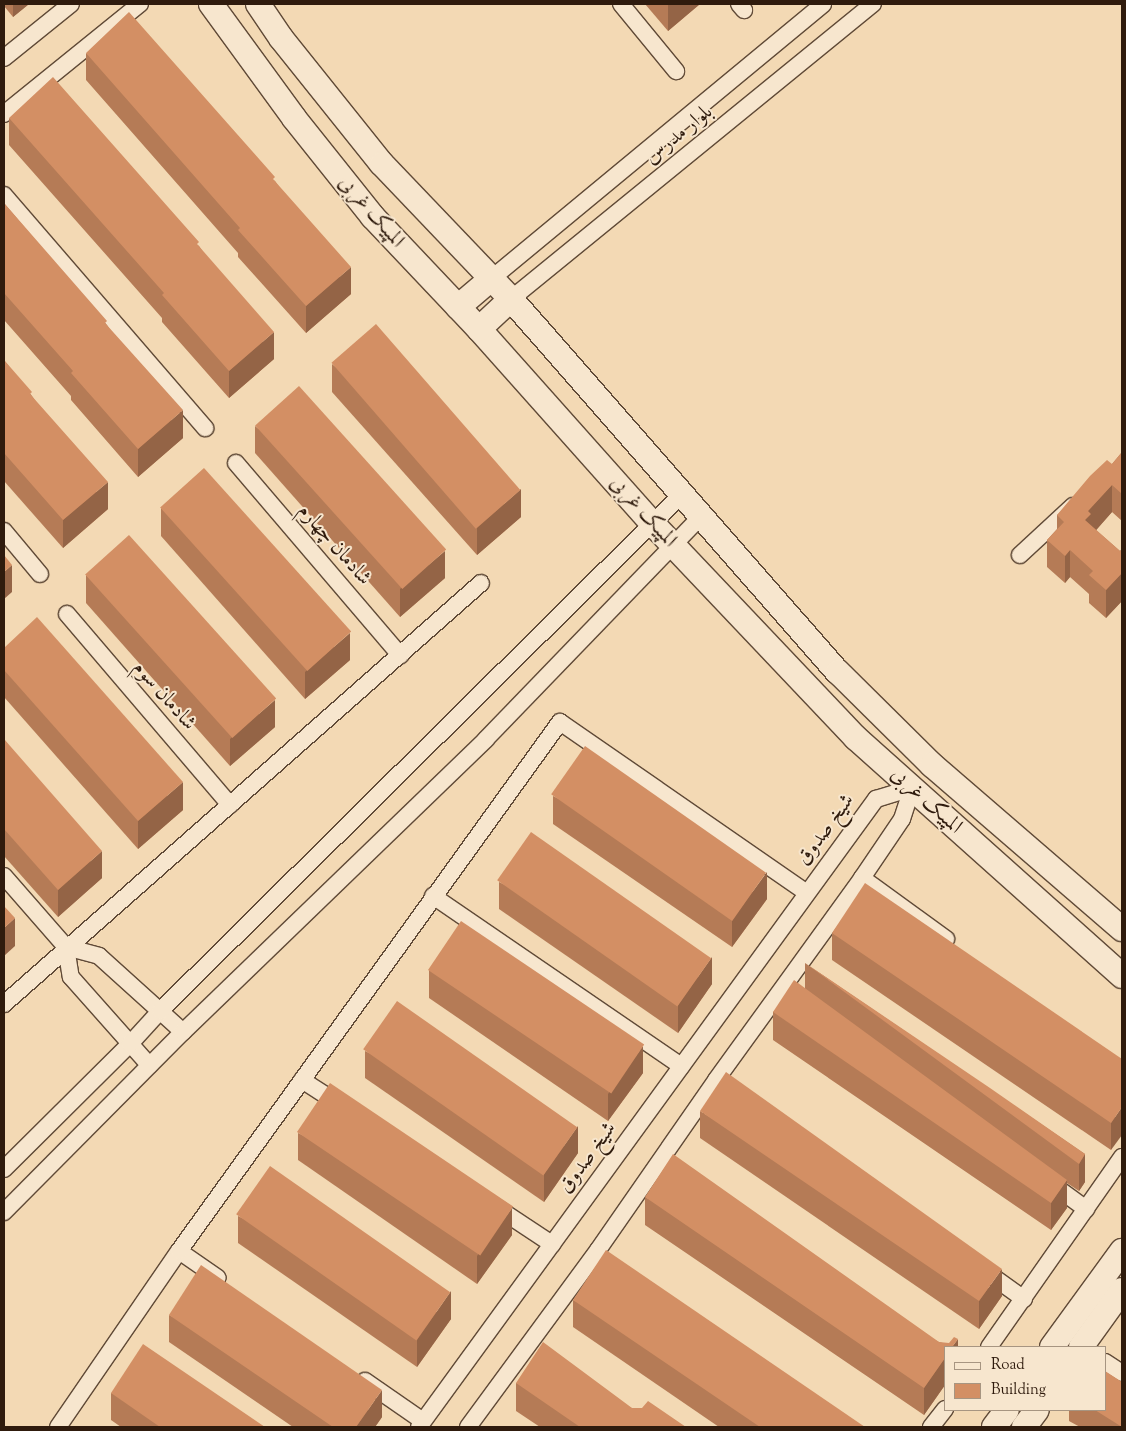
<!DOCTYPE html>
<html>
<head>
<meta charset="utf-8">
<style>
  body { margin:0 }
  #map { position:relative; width:1126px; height:1431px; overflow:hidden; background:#f3d9b4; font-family:"Sorts Mill Goudy",Amiri,serif }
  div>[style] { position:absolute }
  .roads { filter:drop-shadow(1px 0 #604a37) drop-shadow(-1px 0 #604a37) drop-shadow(0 1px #604a37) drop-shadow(0 -1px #604a37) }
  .street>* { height:16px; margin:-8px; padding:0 8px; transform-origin:8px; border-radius:8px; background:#f7e6ce }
  .secondary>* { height:24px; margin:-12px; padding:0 12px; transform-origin:12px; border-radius:12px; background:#f7e6ce }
  .wall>* { inset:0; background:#b57b56 }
  .shaded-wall>* { inset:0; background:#946446 }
  .building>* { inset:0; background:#d38f64; transform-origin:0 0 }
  span { translate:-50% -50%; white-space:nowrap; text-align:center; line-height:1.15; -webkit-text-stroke:4px #f7e6ce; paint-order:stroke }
  .street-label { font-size:21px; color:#2f1b0d }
  .frame { position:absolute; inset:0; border:5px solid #2f1b0d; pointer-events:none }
  .legend { position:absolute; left:944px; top:1346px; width:162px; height:65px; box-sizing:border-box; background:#f7e6ce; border:1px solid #a79581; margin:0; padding:6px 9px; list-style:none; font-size:15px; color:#2f1b0d }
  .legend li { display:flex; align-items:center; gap:10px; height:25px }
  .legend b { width:25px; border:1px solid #a79581 }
</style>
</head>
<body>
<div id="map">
  <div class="roads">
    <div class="street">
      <div style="left:621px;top:4px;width:87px;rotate:50.6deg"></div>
      <div style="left:739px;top:4px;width:8px;rotate:50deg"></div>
      <div style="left:4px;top:58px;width:86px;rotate:-38.9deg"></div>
      <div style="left:4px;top:114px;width:175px;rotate:-39deg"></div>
      <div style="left:4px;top:195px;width:308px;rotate:49.2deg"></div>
      <div style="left:491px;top:279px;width:431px;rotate:-39.6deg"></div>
      <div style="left:511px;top:299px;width:467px;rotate:-39.2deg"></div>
      <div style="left:236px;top:463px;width:253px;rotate:49.5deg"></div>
      <div style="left:4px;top:531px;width:56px;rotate:50.1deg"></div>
      <div style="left:1020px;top:555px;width:72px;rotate:-42.8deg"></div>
      <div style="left:67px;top:614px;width:251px;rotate:49.5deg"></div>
      <div style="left:4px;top:876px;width:94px;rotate:48.9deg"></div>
      <div style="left:862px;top:878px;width:104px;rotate:36deg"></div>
      <div style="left:433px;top:896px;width:301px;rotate:34.4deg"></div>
      <div style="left:66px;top:947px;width:30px;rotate:81deg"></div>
      <div style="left:71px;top:977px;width:118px;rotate:48.4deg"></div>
      <div style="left:66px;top:947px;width:34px;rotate:15deg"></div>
      <div style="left:99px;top:956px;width:113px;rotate:42.1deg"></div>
      <div style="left:4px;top:1004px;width:636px;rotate:-41.43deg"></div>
      <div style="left:302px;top:1080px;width:46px;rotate:32.7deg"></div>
      <div style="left:4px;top:1169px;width:177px;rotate:-44.8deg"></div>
      <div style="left:130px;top:1044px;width:45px;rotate:-47.7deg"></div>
      <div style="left:160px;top:1011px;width:735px;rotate:-44.72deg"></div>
      <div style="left:1049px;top:1182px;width:46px;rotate:36.1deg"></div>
      <div style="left:493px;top:1205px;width:71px;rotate:33.5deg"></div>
      <div style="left:4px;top:1212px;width:254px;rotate:-45.2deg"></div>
      <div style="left:183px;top:1032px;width:421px;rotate:-44deg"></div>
      <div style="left:486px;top:739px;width:310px;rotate:-46deg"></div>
      <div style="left:179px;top:1251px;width:47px;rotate:34.7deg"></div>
      <div style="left:985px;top:1271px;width:48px;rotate:35.7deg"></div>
      <div style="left:989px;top:1347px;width:232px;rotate:-55deg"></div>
      <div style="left:1105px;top:1362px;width:20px;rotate:33deg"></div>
      <div style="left:365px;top:1381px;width:70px;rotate:34.6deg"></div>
      <div style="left:58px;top:1427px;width:214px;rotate:-55.5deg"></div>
      <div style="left:179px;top:1251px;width:652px;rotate:-54.24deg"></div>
      <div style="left:560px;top:722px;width:300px;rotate:34.7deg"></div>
      <div style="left:419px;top:1427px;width:777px;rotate:-53.96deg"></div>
      <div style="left:876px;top:799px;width:38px;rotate:-17deg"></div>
      <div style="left:468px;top:1427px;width:220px;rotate:-53.7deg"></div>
      <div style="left:598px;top:1250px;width:207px;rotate:-55.2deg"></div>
      <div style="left:716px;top:1080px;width:249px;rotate:-54.1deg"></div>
      <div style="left:862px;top:878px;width:71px;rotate:-55.9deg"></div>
      <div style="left:902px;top:819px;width:33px;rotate:-72deg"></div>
      <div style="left:931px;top:1427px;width:23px;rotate:-52deg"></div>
    </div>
    <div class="secondary">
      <div style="left:211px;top:4px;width:141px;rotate:53.9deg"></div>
      <div style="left:294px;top:118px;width:127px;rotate:51.4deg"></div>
      <div style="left:373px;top:217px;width:154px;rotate:46.6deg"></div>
      <div style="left:479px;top:329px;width:260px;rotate:48.3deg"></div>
      <div style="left:652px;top:523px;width:296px;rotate:46.5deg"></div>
      <div style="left:856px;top:738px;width:357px;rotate:41.8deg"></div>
      <div style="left:258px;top:4px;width:41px;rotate:55.9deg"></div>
      <div style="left:281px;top:38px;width:161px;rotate:51.3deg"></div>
      <div style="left:382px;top:164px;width:187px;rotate:46.3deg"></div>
      <div style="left:511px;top:299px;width:496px;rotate:48.8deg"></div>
      <div style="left:838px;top:672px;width:132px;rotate:44.7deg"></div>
      <div style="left:932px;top:765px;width:251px;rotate:40.8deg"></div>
      <div style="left:458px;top:307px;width:43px;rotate:-40.3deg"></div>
      <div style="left:479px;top:329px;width:44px;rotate:-43.2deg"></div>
      <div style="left:1052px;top:1347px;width:119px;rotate:-53.9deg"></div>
      <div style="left:1081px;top:1347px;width:70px;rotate:-54.3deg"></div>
      <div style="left:994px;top:1427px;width:21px;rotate:-53deg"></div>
      <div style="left:1024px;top:1427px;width:21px;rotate:-53deg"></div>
    </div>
  </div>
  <div class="wall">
    <div style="clip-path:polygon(4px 4px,29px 4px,13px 17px,4px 6px)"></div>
    <div style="clip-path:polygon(645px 4px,700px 4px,668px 31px)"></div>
    <div style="clip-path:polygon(86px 53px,275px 181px,351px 294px,306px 333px,238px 257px,238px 253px,86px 80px)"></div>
    <div style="clip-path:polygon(9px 118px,199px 246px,274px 359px,229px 398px,162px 322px,162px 318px,9px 145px)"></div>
    <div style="clip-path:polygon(4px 203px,107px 325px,183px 438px,138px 477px,71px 400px,71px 396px,4px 320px)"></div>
    <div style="clip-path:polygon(4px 360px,32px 396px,108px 509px,63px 548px,4px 481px)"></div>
    <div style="clip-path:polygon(332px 364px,521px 517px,477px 555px,332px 392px)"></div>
    <div style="clip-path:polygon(255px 426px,445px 578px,400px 617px,255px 453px)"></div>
    <div style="clip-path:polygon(1122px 452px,1122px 521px,1112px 512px,1096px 530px,1120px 551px,1122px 549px,1122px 601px,1106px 618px,1089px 603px,1089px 594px,1070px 577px,1065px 583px,1047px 567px,1047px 540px,1057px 529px,1057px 515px,1112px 464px)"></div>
    <div style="clip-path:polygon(161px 508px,350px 660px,305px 699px,161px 536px)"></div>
    <div style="clip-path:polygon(86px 575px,275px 727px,230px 766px,86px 603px)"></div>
    <div style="clip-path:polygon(4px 648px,183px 810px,138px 849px,4px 697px)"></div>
    <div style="clip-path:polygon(4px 739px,102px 878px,58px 917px,4px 856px)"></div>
    <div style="clip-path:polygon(553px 796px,767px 899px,732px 947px,553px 824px)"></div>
    <div style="clip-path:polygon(499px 882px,712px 984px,678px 1033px,499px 909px)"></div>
    <div style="clip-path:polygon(832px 933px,1122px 1059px,1111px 1150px,832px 960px)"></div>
    <div style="clip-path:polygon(805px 963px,1085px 1154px,1085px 1182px,1079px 1191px,1067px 1183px,1067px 1208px,1051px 1230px,773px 1040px,773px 1012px,805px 988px)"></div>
    <div style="clip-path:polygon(429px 970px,643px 1073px,608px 1121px,429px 998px)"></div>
    <div style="clip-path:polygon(365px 1051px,578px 1153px,544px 1202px,365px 1078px)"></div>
    <div style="clip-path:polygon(700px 1111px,1002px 1296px,979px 1329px,700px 1138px)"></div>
    <div style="clip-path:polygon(298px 1133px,512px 1235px,477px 1284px,298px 1160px)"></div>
    <div style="clip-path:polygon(645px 1197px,939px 1342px,958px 1347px,945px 1347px,945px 1385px,924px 1415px,645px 1225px)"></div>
    <div style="clip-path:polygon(238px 1216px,451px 1319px,417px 1367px,238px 1243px)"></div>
    <div style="clip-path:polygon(573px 1300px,865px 1427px,719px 1427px,573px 1327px)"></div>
    <div style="clip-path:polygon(169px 1315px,382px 1417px,375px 1427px,293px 1427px,169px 1342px)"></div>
    <div style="clip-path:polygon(516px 1383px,632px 1408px,686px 1427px,540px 1427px,516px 1411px)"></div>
    <div style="clip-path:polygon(111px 1393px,265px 1427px,121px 1427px,111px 1420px)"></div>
    <div style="clip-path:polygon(1069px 1410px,1105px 1410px,1122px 1427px,1080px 1427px,1069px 1421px)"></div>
  </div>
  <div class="shaded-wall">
    <div style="clip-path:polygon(13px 4px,29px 4px,13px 17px)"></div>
    <div style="clip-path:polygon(668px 4px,700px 4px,668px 31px)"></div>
    <div style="clip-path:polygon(351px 267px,351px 294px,306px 333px,306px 306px)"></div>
    <div style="clip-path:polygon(274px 332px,274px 359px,229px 398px,229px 371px)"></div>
    <div style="clip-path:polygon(183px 410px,183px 438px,138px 477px,138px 449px)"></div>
    <div style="clip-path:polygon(108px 482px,108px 509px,63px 548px,63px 520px)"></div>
    <div style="clip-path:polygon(1112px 485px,1112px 512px,1091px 536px,1085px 520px,1088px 511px)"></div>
    <div style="clip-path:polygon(521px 489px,521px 517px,477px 555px,477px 528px)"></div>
    <div style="clip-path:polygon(1070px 550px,1070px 577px,1065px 583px,1065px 556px)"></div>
    <div style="clip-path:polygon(445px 551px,445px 578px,400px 617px,400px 589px)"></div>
    <div style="clip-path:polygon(12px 565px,12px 592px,4px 599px,4px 572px)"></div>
    <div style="clip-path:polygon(1122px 573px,1122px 601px,1106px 618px,1106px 590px)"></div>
    <div style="clip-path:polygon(350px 633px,350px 660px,305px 699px,305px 672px)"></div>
    <div style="clip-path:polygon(275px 700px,275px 727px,230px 766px,230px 739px)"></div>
    <div style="clip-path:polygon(183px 782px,183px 810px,138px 849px,138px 821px)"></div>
    <div style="clip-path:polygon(102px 851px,102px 878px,58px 917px,58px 890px)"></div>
    <div style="clip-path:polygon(767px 872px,767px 899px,732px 947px,732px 920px)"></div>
    <div style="clip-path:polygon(15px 918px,15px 946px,4px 956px,4px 928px)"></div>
    <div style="clip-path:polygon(712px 957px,712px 984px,678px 1033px,678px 1005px)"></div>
    <div style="clip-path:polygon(643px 1046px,643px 1073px,608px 1121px,608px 1094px)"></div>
    <div style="clip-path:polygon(1122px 1107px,1122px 1135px,1111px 1150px,1111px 1123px)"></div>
    <div style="clip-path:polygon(578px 1126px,578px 1153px,544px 1202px,544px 1174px)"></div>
    <div style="clip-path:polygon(1085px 1154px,1085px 1182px,1079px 1191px,1079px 1164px)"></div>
    <div style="clip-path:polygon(1067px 1180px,1067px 1208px,1051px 1230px,1051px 1203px)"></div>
    <div style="clip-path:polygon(512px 1208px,512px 1235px,477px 1284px,477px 1256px)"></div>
    <div style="clip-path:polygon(1002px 1269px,1002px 1296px,979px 1329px,979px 1301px)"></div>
    <div style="clip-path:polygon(451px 1291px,451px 1319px,417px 1367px,417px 1340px)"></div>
    <div style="clip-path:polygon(958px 1339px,958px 1347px,952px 1347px)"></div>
    <div style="clip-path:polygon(945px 1358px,945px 1385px,924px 1415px,924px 1388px)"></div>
    <div style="clip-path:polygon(382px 1390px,382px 1417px,375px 1427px,356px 1427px)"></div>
  </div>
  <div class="building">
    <div style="clip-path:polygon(129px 12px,275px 177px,273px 179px,351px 267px,306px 306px,238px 230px,240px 228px,86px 53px)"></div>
    <div style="clip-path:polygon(53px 77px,199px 242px,197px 244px,274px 332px,229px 371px,162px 295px,164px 293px,9px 118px)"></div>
    <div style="clip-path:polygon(4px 203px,107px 321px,105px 323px,183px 410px,138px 449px,71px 373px,73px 371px,4px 293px)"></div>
    <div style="left:376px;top:324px;width:220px;height:59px;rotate:49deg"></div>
    <div style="clip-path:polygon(4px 360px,32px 392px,30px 394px,108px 482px,63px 520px,4px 453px)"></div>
    <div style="left:299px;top:386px;width:220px;height:59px;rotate:48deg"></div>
    <div style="clip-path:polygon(1122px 452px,1122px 494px,1112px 485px,1088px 511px,1091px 514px,1085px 520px,1120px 551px,1122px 549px,1122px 573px,1106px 590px,1089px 575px,1093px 571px,1070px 550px,1065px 556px,1047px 540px,1064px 522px,1057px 515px,1090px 476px,1107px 460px,1112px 464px)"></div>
    <div style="left:204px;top:468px;width:220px;height:59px;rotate:48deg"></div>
    <div style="left:129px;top:535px;width:220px;height:59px;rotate:48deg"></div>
    <div style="clip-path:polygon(4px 555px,12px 565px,4px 572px)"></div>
    <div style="clip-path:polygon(37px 617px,183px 782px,138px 821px,4px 670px,4px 648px)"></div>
    <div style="clip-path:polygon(4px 739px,102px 851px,58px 890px,4px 829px)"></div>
    <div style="left:585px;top:746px;width:221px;height:59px;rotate:35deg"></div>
    <div style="left:531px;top:832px;width:220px;height:59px;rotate:35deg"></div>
    <div style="clip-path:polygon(865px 883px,1122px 1059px,1122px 1107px,1111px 1123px,832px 933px)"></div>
    <div style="clip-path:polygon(4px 906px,15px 918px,4px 928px)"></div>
    <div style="left:461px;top:921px;width:221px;height:59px;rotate:34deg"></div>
    <div style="clip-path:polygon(805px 963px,990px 1088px,1085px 1154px,1079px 1164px)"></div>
    <div style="clip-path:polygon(794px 980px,1067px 1180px,1051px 1203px,773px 1012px)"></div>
    <div style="left:397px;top:1001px;width:220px;height:59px;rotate:35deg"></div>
    <div style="clip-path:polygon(726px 1072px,1002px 1269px,979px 1301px,700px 1111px)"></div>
    <div style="left:330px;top:1083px;width:221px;height:59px;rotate:34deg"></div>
    <div style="clip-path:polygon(673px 1154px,939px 1342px,949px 1343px,954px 1337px,958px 1339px,952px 1347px,945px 1347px,945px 1358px,924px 1388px,645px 1197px)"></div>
    <div style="left:270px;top:1166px;width:220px;height:59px;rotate:35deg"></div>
    <div style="clip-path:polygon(606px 1250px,865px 1427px,760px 1427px,573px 1300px)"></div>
    <div style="clip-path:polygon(201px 1265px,382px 1390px,356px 1427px,333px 1427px,169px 1315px)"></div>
    <div style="clip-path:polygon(543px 1342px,632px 1408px,642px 1408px,648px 1401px,686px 1427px,580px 1427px,516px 1383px)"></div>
    <div style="clip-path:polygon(143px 1344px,265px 1427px,160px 1427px,111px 1393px)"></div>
    <div style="clip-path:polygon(1105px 1371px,1122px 1382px,1122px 1427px,1095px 1410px,1105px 1410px)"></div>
  </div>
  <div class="street-label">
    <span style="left:679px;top:135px;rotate:-39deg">بلوار مدرس</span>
    <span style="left:371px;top:212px;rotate:49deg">المپیک غربی</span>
    <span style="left:643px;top:512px;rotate:48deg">المپیک غربی</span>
    <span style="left:334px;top:545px;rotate:49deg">شادمان چهارم</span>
    <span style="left:164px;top:696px;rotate:49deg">شادمان سوم</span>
    <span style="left:926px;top:801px;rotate:42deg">المپیک غربی</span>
    <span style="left:826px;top:830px;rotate:-54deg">شیخ صدوق</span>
    <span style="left:588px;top:1158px;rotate:-54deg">شیخ صدوق</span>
  </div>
  <div class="frame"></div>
  <ul class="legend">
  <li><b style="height:6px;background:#f7e6ce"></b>Road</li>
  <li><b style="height:14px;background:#d38f64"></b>Building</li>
  </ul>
</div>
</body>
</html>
